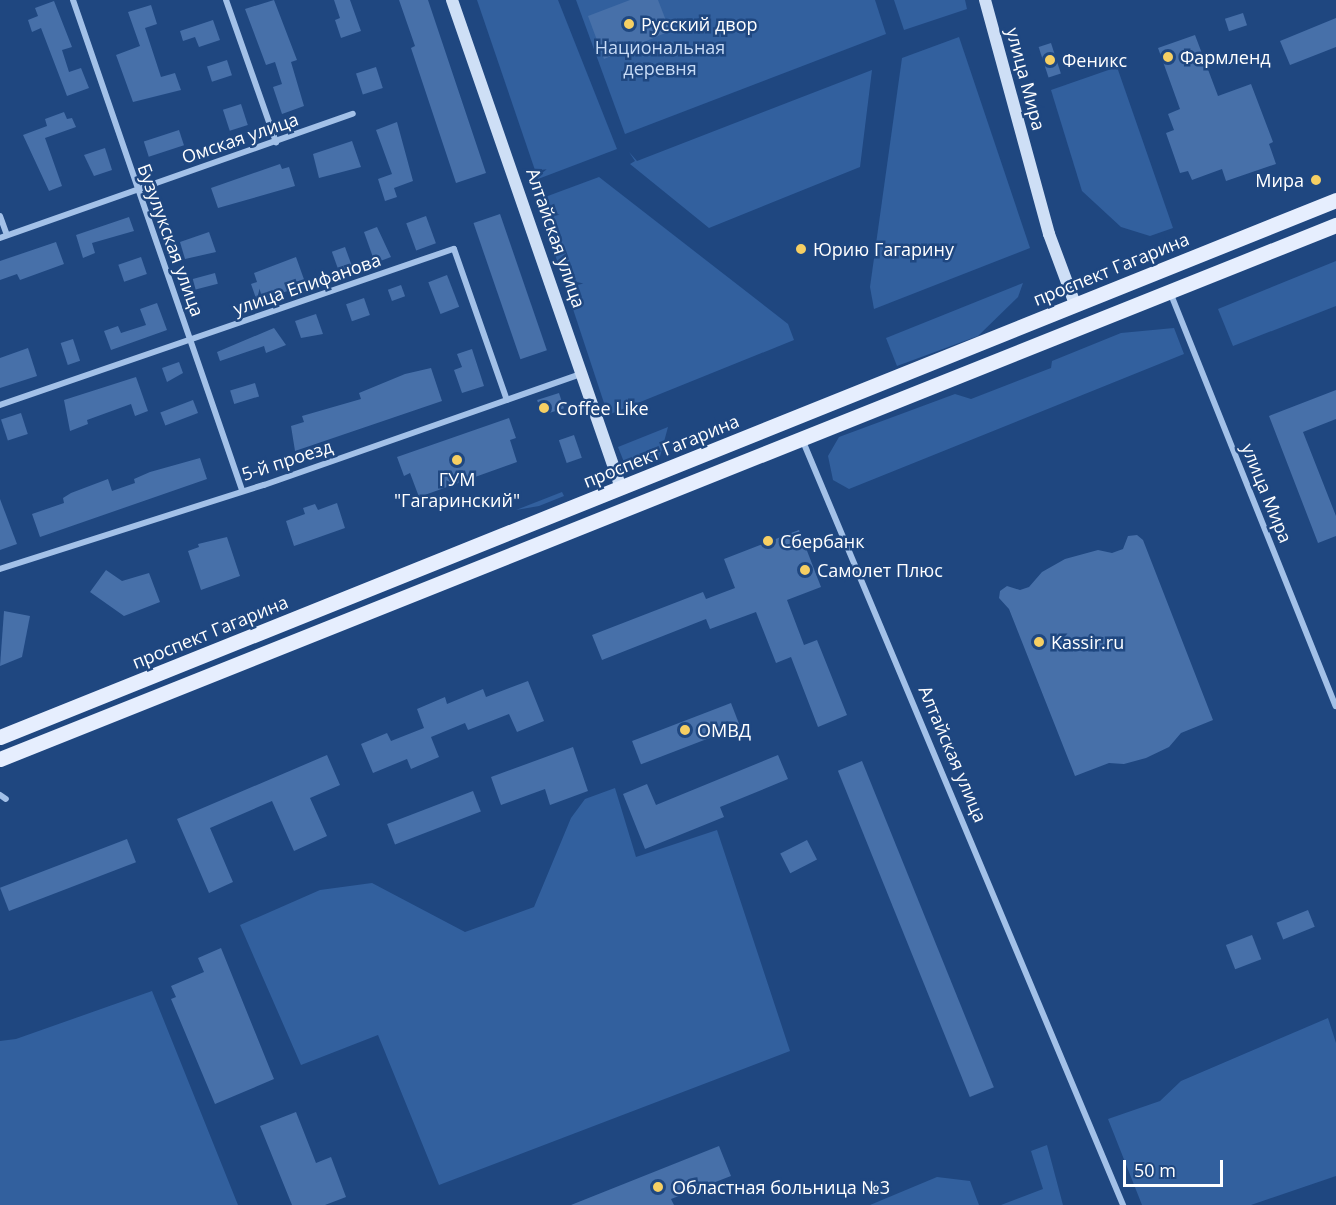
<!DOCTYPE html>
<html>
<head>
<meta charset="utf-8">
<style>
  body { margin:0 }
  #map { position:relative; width:1336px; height:1205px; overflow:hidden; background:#1f4780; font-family:"Open Sans",sans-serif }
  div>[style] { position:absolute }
  .green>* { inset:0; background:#32609e }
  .building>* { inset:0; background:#4770a9; transform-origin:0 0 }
  .street>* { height:6px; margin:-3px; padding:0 3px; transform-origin:3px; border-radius:3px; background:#a3c1e8 }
  .secondary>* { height:12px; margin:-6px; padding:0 6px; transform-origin:6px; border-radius:6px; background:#cedff6 }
  .primary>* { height:15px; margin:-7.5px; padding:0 7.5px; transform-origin:7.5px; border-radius:7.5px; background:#e6eefe }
  .dots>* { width:16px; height:16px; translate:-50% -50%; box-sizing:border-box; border:3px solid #1f4780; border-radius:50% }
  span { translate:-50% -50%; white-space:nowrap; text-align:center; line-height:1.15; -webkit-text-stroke:5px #1f4780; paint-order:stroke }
  .poi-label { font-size:18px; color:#fff }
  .left { translate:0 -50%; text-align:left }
  .right { translate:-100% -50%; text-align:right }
  .park-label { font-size:18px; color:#c7dbf6 }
  .street-label { font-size:18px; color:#fff }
  .scale { position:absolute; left:1123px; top:1160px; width:100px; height:27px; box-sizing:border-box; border:3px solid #fff; border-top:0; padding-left:8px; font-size:18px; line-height:21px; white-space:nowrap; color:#fff; -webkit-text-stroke:4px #1f4780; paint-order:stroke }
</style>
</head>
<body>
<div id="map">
  <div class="green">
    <div style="clip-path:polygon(477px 0,558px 0,617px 149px,538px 179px)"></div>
    <div style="clip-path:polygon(576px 0,875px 0,886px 34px,625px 134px)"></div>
    <div style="clip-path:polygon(894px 0,965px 0,967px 9px,904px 30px)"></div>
    <div style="clip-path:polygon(959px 37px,1030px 248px,874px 309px,870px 287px,902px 58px)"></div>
    <div style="clip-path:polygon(1117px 67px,1173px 228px,1150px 236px,1121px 227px,1082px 191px,1051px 90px)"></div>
    <div style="clip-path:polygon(872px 70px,860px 167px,709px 228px,630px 164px,635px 161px,629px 152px,637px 161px)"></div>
    <div style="clip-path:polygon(599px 177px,788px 324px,794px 340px,608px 415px,537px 200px)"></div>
    <div style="clip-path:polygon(1336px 261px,1336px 306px,1233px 346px,1218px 309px)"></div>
    <div style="clip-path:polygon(1023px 283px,1018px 297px,978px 336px,897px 366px,886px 338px)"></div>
    <div style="clip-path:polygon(1174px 328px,1184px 354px,849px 489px,833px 480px,828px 456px,839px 437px,955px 394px,971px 399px,1051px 368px,1052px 361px,1121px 333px)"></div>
    <div style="clip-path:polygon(668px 427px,659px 460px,637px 469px,624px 462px,618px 447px)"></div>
    <div style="clip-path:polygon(562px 492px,564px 496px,539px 506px,516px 510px)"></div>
    <div style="clip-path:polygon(615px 788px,636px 857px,717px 830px,790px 1051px,439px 1185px,378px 1035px,301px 1065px,240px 925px,320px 890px,372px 883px,465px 932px,534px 907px,571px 818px,585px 799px)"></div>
    <div style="clip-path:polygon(152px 991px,238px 1205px,0 1205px,0 1041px,16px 1039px)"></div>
    <div style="clip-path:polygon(1328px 1018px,1336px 1043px,1336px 1176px,1251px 1205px,1142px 1205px,1108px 1119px,1160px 1101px,1181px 1081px)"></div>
    <div style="clip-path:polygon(1047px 1145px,1063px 1205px,1001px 1205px,1043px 1189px,1031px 1151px)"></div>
    <div style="clip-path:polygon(937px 1177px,970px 1181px,979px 1205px,870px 1205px)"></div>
  </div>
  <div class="building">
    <div style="clip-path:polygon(274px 0,297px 60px,291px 62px,304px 106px,282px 114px,273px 87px,282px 84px,275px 62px,266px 65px,245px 9px)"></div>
    <div style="clip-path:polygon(334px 0,350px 0,361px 31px,341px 38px,335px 20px,340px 18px)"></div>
    <div style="clip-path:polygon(399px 0,428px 0,486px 173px,456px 183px,411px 48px,415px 46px)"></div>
    <div style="clip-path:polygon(630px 0,658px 0,670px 31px,604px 59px,588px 16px)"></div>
    <div style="clip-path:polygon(54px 1px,72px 47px,62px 50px,69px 72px,81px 68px,89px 88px,67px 96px,41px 28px,32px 32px,28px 20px,38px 16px,35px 8px)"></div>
    <div style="clip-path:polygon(151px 5px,157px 24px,145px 28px,161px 77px,175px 73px,181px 90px,133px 102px,116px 55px,140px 46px,128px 12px)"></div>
    <div style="left:1243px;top:13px;width:13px;height:19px;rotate:72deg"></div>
    <div style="clip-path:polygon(1336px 18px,1336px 47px,1290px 65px,1280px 41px)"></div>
    <div style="clip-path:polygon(213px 20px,220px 40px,199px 47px,195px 37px,183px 41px,180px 31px)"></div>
    <div style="clip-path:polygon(1195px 35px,1218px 96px,1251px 84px,1273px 142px,1269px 144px,1276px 164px,1226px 181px,1222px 169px,1192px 180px,1188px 171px,1180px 173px,1166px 133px,1174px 130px,1168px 114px,1180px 109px,1158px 48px)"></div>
    <div style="left:1051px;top:43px;width:32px;height:13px;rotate:72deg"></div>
    <div style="left:227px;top:60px;width:16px;height:21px;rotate:72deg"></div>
    <div style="left:376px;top:67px;width:22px;height:21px;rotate:72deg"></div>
    <div style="left:241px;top:104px;width:22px;height:19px;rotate:72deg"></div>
    <div style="clip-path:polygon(64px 112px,67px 119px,72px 118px,76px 127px,45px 138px,62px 186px,49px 191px,23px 135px,47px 126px,45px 119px)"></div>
    <div style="clip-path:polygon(397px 122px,413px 181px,394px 188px,397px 197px,385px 201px,378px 179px,392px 174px,376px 130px)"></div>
    <div style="left:179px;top:130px;width:16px;height:37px;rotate:72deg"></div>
    <div style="clip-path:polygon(352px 141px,361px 167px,319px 178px,313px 154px)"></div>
    <div style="clip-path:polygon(105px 148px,112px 170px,94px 176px,84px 155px)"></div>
    <div style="clip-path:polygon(280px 164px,282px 169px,289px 167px,295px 186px,218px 208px,211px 188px)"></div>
    <div style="left:500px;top:214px;width:144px;height:28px;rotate:71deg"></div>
    <div style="left:426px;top:216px;width:29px;height:21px;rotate:70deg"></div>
    <div style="clip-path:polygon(129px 217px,134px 231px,92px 243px,95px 253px,83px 258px,76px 235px)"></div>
    <div style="clip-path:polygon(377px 227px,391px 257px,375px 263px,364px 232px)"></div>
    <div style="clip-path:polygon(209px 232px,216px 252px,185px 259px,180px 242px)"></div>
    <div style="clip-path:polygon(56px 242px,64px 264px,20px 280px,17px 274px,0 280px,0 261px)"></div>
    <div style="left:345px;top:247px;width:23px;height:14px;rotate:70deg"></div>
    <div style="left:141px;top:257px;width:18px;height:24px;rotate:71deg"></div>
    <div style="clip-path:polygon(296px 257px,306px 285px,257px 301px,251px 284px,257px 282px,254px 273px)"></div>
    <div style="left:215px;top:273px;width:11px;height:23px;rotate:75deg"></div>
    <div style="left:447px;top:275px;width:34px;height:20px;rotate:69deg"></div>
    <div style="left:401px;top:285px;width:12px;height:14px;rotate:70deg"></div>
    <div style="left:364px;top:298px;width:18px;height:19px;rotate:71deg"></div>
    <div style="clip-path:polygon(157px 303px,167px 330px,111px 350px,104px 331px,118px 326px,121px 333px,146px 325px,140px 309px)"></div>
    <div style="clip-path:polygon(316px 314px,323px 334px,301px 338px,295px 321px)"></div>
    <div style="clip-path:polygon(274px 328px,286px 345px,266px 353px,264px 346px,220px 361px,217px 352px)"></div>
    <div style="left:73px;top:339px;width:23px;height:13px;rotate:72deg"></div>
    <div style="clip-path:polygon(28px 348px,37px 376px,0 388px,0 358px)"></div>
    <div style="clip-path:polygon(472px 349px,484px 386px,462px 393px,454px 370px,462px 367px,457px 354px)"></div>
    <div style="clip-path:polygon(179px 362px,183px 373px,167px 382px,162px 368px)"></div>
    <div style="clip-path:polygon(431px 368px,442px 401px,295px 451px,291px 426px,304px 422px,302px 416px,361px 399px,359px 393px,405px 374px)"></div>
    <div style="clip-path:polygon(136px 377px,148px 411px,135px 416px,131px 404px,87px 420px,88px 424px,70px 431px,64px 400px)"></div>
    <div style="left:255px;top:383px;width:14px;height:26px;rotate:73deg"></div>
    <div style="clip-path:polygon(1336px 390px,1336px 419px,1303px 432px,1336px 516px,1336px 536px,1318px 543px,1269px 416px)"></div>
    <div style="left:559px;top:393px;width:16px;height:23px;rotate:72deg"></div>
    <div style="left:193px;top:400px;width:14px;height:35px;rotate:69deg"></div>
    <div style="left:21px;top:413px;width:22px;height:21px;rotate:72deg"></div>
    <div style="clip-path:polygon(509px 418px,516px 438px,510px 440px,517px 462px,419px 497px,410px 473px,404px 476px,397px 457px)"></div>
    <div style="left:574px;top:435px;width:24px;height:16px;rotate:71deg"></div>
    <div style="clip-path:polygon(200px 458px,207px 479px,40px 537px,32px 514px,64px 503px,63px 498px,71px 493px,108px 479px,112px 491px,135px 483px,134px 479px,150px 472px)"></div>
    <div style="clip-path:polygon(0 499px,17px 544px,0 550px)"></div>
    <div style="clip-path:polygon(337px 503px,345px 528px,294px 546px,286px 521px,305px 514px,303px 508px,315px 504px,318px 510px)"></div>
    <div style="clip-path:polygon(799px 530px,821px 587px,787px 600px,804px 645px,817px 640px,847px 715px,818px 727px,791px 657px,776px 663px,756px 612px,710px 629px,706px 619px,602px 660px,592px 635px,703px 592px,706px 599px,735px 588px,724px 559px)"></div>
    <div style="clip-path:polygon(1137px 535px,1143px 540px,1213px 720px,1181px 733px,1169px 747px,1146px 758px,1124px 764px,1109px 763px,1075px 776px,1009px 609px,999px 598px,1000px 591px,1007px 586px,1020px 590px,1029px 587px,1042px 572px,1065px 559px,1098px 550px,1112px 553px,1123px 549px,1128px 536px)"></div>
    <div style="clip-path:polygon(227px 537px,240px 576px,201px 590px,188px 551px,199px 547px,198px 544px)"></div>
    <div style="clip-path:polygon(106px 570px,122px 581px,149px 573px,160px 602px,124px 616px,90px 592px)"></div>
    <div style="clip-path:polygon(4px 611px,30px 616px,22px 657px,0 666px)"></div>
    <div style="clip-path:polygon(528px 681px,544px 721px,517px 732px,509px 714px,468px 730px,465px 723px,431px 737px,439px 757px,411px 769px,407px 759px,373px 773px,361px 744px,387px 733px,391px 741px,424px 728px,417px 709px,445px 697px,447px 704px,483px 689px,486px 697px)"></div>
    <div style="left:731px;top:703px;width:25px;height:106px;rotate:69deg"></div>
    <div style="clip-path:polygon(573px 747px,588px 791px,550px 805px,545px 789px,501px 805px,491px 777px)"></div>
    <div style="clip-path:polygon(327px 755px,340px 785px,310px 798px,327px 836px,294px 851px,272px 801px,210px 828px,233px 882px,209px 893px,177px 819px)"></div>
    <div style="clip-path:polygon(778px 755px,788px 779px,720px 807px,724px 817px,645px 849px,623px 794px,647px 784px,656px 805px)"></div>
    <div style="left:862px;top:761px;width:352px;height:26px;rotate:68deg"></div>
    <div style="left:473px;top:791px;width:22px;height:92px;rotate:69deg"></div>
    <div style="left:127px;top:839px;width:25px;height:136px;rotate:69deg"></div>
    <div style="left:807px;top:840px;width:22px;height:30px;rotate:63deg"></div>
    <div style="left:1308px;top:910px;width:18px;height:34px;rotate:68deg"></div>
    <div style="left:1252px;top:935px;width:26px;height:28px;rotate:69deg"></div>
    <div style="clip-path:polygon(221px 948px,274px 1079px,215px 1104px,171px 999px,176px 997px,171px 986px,204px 972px,198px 958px)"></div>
    <div style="clip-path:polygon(296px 1112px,316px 1163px,331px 1157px,346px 1197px,325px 1205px,292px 1205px,260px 1126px)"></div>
    <div style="clip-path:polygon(719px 1146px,731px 1176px,671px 1199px,674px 1205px,571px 1205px)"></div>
  </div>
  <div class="street">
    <div style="left:73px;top:0;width:518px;rotate:70.97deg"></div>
    <div style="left:226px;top:0;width:151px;rotate:70.6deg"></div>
    <div style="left:0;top:216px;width:20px;rotate:70deg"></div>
    <div style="left:0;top:238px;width:374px;rotate:-19.4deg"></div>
    <div style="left:1170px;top:292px;width:446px;rotate:68.2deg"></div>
    <div style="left:0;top:405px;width:480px;rotate:-19deg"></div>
    <div style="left:454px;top:249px;width:160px;rotate:70.7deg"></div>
    <div style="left:802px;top:439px;width:831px;rotate:67.26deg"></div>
    <div style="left:0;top:569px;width:277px;rotate:-17.7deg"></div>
    <div style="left:264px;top:485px;width:336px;rotate:-19.3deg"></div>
    <div style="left:0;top:795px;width:7px;rotate:34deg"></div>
  </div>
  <div class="secondary">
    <div style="left:452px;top:0;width:516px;rotate:70.9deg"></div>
    <div style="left:985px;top:0;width:243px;rotate:74.7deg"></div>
    <div style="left:1049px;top:234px;width:75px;rotate:69.6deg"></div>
  </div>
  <div class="primary">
    <div style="left:0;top:737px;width:1440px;rotate:-21.9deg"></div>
    <div style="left:0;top:759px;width:1439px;rotate:-21.79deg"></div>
  </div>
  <div class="dots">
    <div style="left:629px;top:24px;background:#f6cf63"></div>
    <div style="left:1168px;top:57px;background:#f6cf63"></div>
    <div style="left:1050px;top:60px;background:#f6cf63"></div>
    <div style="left:1316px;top:180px;background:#f6cf63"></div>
    <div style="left:801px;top:249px;background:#f6cf63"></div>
    <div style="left:544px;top:408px;background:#f6cf63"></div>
    <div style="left:457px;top:460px;background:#f6cf63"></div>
    <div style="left:768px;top:541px;background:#f6cf63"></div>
    <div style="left:805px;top:570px;background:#f6cf63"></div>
    <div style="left:1039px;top:642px;background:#f6cf63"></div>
    <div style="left:685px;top:730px;background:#f6cf63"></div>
    <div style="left:658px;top:1187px;background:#f6cf63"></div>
  </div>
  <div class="poi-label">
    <span class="left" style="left:641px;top:24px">Русский двор</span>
    <span class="left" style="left:1180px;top:57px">Фармленд</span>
    <span class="left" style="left:1062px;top:60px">Феникс</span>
    <span class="right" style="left:1304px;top:180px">Мира</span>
    <span class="left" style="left:813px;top:249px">Юрию Гагарину</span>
    <span class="left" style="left:556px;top:408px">Coffee Like</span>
    <span style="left:457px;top:490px">ГУМ<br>"Гагаринский"</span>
    <span class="left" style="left:780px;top:541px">Сбербанк</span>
    <span class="left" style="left:817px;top:570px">Самолет Плюс</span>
    <span class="left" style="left:1051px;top:642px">Kassir.ru</span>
    <span class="left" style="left:697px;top:730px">ОМВД</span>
    <span class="left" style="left:672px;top:1187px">Областная больница №3</span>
  </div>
  <div class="park-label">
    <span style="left:660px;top:58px">Национальная<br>деревня</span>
  </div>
  <div class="street-label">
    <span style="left:1026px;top:79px;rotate:75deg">улица Мира</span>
    <span style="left:240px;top:138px;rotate:-19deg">Омская улица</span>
    <span style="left:556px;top:238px;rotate:71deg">Алтайская улица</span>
    <span style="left:171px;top:240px;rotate:70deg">Бузулукская улица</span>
    <span style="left:1111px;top:269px;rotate:-22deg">проспект Гагарина</span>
    <span style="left:307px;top:284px;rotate:-19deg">улица Епифанова</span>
    <span style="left:661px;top:451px;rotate:-22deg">проспект Гагарина</span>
    <span style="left:287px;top:460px;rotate:-18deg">5-й проезд</span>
    <span style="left:1267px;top:493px;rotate:68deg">улица Мира</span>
    <span style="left:210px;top:632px;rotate:-22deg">проспект Гагарина</span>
    <span style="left:953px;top:754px;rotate:67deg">Алтайская улица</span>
  </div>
  <div class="scale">50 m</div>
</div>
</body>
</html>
